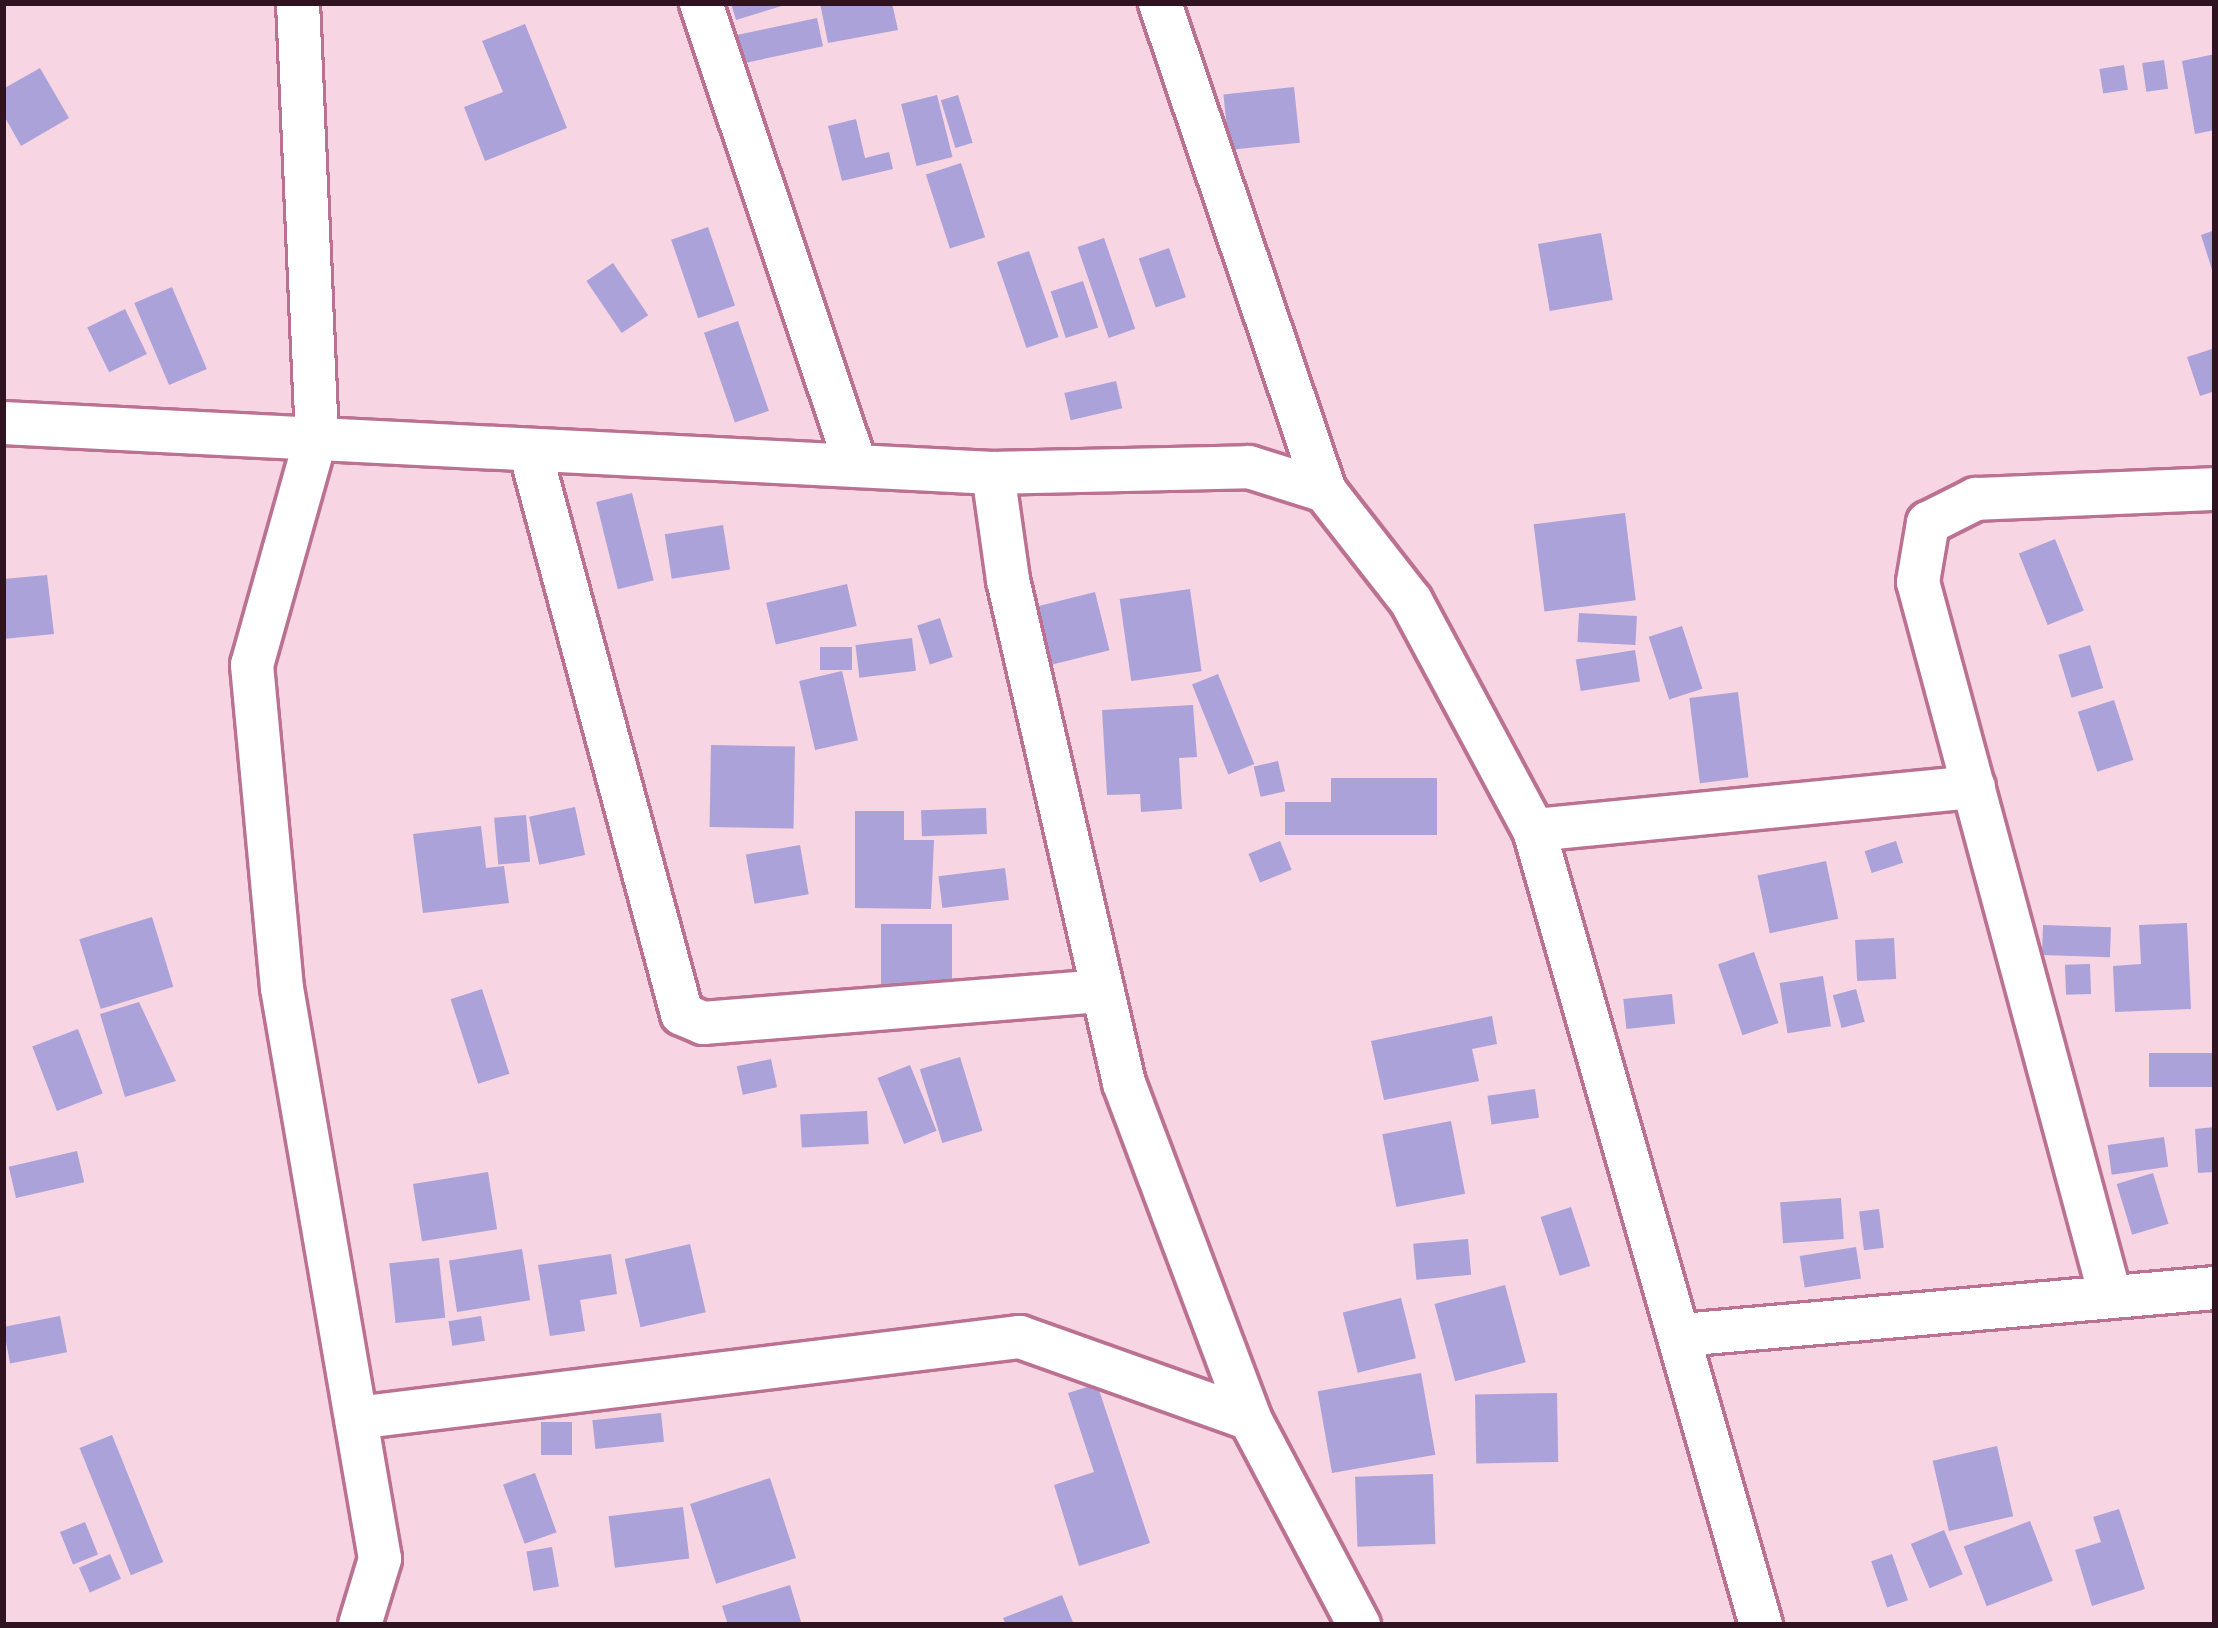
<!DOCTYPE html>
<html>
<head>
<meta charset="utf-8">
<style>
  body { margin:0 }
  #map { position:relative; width:2218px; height:1628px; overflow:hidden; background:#f7d5e2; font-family:Lora,serif }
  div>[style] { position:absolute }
  .building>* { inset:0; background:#aca2da; transform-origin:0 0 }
  .roads { filter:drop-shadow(3px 0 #bb7191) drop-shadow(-3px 0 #bb7191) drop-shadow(0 3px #bb7191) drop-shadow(0 -3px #bb7191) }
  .minor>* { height:42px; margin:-21px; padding:0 21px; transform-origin:21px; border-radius:21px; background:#fff }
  span { translate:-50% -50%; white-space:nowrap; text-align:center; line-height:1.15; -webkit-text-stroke:10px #f7d5e2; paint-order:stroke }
  .frame { position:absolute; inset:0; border:6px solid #301320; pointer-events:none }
</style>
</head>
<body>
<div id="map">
  <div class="building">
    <div style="clip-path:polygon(731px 3px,788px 3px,788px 4px,736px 20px)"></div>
    <div style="clip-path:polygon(820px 3px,892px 3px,898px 30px,828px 43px)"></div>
    <div style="left:817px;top:18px;width:29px;height:82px;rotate:78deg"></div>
    <div style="clip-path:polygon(525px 24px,567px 128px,485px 161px,464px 107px,503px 92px,482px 41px)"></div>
    <div style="clip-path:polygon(2215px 54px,2215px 130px,2195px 134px,2182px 61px)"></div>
    <div style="left:2164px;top:60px;width:29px;height:22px;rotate:82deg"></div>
    <div style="left:2124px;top:65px;width:25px;height:25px;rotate:81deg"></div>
    <div style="clip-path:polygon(40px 68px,69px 118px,21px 146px,3px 114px,3px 89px)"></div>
    <div style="left:1294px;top:87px;width:56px;height:71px;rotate:84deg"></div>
    <div style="left:937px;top:95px;width:64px;height:37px;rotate:76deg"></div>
    <div style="left:958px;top:95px;width:50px;height:18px;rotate:73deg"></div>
    <div style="clip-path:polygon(856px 119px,865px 158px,889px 152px,893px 169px,842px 181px,828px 126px)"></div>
    <div style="left:961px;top:163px;width:78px;height:37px;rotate:72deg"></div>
    <div style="left:708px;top:227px;width:83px;height:39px;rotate:71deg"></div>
    <div style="clip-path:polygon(2215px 230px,2215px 276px,2214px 276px,2201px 235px)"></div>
    <div style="left:1601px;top:233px;width:68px;height:64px;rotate:80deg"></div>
    <div style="left:1104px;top:238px;width:96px;height:28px;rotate:71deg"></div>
    <div style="left:1169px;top:248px;width:52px;height:32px;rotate:71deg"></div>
    <div style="left:1029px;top:251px;width:91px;height:34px;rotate:71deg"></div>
    <div style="left:613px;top:263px;width:63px;height:32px;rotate:56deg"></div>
    <div style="left:1083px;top:281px;width:49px;height:34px;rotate:72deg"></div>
    <div style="left:172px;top:287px;width:89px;height:41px;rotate:67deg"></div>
    <div style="left:125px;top:309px;width:50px;height:42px;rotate:64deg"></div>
    <div style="left:738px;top:321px;width:95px;height:36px;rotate:71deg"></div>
    <div style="clip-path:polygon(2215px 348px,2215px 391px,2200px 396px,2187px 357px)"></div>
    <div style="left:1116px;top:381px;width:28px;height:53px;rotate:77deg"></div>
    <div style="left:632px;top:493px;width:90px;height:37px;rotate:76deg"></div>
    <div style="left:1625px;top:513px;width:88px;height:92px;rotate:83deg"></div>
    <div style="left:723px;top:525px;width:45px;height:59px;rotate:81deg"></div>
    <div style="left:2055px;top:539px;width:77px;height:39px;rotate:68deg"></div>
    <div style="clip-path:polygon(47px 575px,54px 634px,3px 639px,3px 579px)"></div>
    <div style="left:847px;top:584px;width:43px;height:83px;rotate:77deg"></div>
    <div style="left:1190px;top:589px;width:83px;height:71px;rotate:82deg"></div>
    <div style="left:1095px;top:592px;width:60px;height:63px;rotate:76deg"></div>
    <div style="left:1579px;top:613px;width:58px;height:29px;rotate:3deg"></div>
    <div style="left:940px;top:618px;width:41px;height:24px;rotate:72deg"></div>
    <div style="left:1682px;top:626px;width:66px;height:35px;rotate:72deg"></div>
    <div style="left:912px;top:638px;width:33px;height:57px;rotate:83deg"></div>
    <div style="left:2090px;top:645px;width:45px;height:33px;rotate:73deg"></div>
    <div style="left:820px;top:647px;width:32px;height:23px"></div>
    <div style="left:1635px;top:650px;width:32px;height:60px;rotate:81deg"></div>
    <div style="left:842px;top:671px;width:71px;height:44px;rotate:77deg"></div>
    <div style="left:1218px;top:674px;width:97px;height:28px;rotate:68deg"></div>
    <div style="left:1738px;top:692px;width:86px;height:49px;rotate:83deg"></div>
    <div style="left:2114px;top:700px;width:63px;height:38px;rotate:72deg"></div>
    <div style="clip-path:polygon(1193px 705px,1197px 757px,1179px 758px,1182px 809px,1141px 812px,1140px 794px,1107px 795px,1102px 710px)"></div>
    <div style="left:711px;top:745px;width:84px;height:82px;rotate:1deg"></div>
    <div style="left:1278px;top:761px;width:31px;height:25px;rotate:77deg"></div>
    <div style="clip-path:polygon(1331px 778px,1437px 778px,1437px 835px,1285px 835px,1285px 802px,1331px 802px)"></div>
    <div style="left:575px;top:807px;width:49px;height:47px;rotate:78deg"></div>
    <div style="left:986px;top:808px;width:26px;height:65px;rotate:88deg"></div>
    <div style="clip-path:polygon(855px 811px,904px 811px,904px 840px,934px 840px,931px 909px,855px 908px)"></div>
    <div style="left:526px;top:815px;width:47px;height:32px;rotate:85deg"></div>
    <div style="clip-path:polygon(481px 826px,486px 868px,504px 866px,509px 903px,423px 913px,413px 834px)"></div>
    <div style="left:1280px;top:841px;width:31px;height:34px;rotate:68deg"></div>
    <div style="left:1896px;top:841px;width:23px;height:33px;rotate:72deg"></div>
    <div style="left:800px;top:845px;width:50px;height:55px;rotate:80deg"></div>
    <div style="left:1826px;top:861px;width:59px;height:70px;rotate:78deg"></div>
    <div style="left:1005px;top:868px;width:32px;height:67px;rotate:83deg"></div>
    <div style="left:152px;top:917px;width:73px;height:76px;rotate:73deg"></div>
    <div style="clip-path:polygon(2187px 923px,2191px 1009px,2115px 1012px,2113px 966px,2141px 964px,2139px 925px)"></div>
    <div style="left:881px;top:924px;width:71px;height:60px"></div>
    <div style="left:2043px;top:925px;width:68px;height:30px;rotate:2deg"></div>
    <div style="left:1894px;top:938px;width:41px;height:39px;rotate:87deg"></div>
    <div style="left:1754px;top:952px;width:75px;height:38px;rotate:71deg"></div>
    <div style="left:2090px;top:964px;width:30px;height:25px;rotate:88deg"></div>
    <div style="left:1823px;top:976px;width:51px;height:44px;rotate:81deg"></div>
    <div style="left:482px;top:989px;width:89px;height:33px;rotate:72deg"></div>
    <div style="left:1856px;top:989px;width:34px;height:24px;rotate:75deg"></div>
    <div style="left:1672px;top:994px;width:30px;height:49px;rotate:84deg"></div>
    <div style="clip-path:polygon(139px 1002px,176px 1081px,125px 1097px,100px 1014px)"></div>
    <div style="clip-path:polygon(1492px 1016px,1497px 1044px,1472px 1049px,1479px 1081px,1384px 1100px,1371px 1041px)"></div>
    <div style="left:78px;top:1029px;width:69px;height:49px;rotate:69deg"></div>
    <div style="left:2215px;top:1053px;width:34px;height:66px;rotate:90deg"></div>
    <div style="left:960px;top:1057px;width:77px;height:42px;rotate:73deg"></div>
    <div style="left:771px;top:1059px;width:29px;height:35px;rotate:78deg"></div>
    <div style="left:910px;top:1065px;width:71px;height:35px;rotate:68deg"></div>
    <div style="left:1535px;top:1089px;width:29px;height:48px;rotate:82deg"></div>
    <div style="left:867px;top:1111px;width:33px;height:67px;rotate:87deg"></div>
    <div style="left:1451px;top:1121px;width:74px;height:70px;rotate:79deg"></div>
    <div style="clip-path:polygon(2215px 1127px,2215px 1172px,2198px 1173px,2195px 1129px)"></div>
    <div style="left:2164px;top:1137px;width:30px;height:57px;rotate:82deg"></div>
    <div style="left:77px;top:1151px;width:32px;height:70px;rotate:77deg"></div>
    <div style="left:488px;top:1172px;width:58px;height:76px;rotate:81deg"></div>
    <div style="left:2153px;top:1173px;width:53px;height:38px;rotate:73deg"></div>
    <div style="left:1841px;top:1198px;width:41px;height:61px;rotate:86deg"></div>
    <div style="left:1571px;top:1207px;width:62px;height:32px;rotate:72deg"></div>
    <div style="left:1879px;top:1209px;width:39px;height:20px;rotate:83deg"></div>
    <div style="left:1468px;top:1239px;width:36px;height:55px;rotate:85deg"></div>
    <div style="left:690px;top:1244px;width:70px;height:67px;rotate:77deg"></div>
    <div style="left:1856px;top:1247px;width:32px;height:57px;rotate:81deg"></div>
    <div style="left:522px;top:1249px;width:52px;height:74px;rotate:81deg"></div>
    <div style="clip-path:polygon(611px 1254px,617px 1294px,580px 1300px,585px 1331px,550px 1336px,538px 1265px)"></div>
    <div style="left:439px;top:1258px;width:60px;height:50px;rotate:84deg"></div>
    <div style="left:1505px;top:1285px;width:80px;height:73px;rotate:75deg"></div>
    <div style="left:1401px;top:1298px;width:62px;height:60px;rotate:76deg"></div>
    <div style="left:60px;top:1316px;width:37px;height:58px;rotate:79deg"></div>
    <div style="left:481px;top:1316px;width:25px;height:33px;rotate:81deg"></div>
    <div style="left:1421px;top:1373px;width:83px;height:105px;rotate:80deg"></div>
    <div style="clip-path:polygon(1097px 1384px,1150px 1543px,1079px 1566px,1054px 1485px,1094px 1472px,1068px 1393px)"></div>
    <div style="left:1557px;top:1393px;width:69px;height:82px;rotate:89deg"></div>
    <div style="left:661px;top:1413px;width:29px;height:69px;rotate:84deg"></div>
    <div style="left:541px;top:1422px;width:31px;height:33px"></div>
    <div style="left:112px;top:1435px;width:137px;height:35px;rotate:68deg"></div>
    <div style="left:1997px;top:1446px;width:72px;height:66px;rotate:77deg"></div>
    <div style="left:535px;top:1473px;width:63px;height:34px;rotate:70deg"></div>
    <div style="left:1433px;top:1474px;width:70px;height:78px;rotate:88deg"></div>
    <div style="left:770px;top:1478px;width:84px;height:84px;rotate:72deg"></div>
    <div style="left:683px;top:1507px;width:52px;height:75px;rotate:83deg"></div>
    <div style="clip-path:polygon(2119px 1509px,2145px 1589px,2092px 1606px,2075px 1550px,2101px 1542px,2093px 1517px)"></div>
    <div style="left:2030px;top:1521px;width:64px;height:71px;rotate:69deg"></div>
    <div style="left:85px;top:1522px;width:35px;height:27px;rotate:68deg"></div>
    <div style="left:1944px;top:1530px;width:48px;height:36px;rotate:67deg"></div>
    <div style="left:552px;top:1547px;width:40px;height:26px;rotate:80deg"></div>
    <div style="left:110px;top:1554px;width:27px;height:34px;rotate:66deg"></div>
    <div style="left:1892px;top:1554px;width:49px;height:22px;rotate:71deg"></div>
    <div style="clip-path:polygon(790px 1585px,802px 1625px,728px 1625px,722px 1606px)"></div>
    <div style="clip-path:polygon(1062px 1595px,1074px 1625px,1006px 1625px,1003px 1618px)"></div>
  </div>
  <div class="roads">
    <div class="minor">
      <div style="left:298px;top:3px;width:431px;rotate:87.5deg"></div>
      <div style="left:317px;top:434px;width:240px;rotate:105.7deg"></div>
      <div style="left:252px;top:665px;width:324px;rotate:84.7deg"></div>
      <div style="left:282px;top:988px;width:579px;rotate:80.26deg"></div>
      <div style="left:380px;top:1559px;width:69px;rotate:106.9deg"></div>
      <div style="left:701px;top:3px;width:488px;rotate:71.5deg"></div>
      <div style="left:1160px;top:3px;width:515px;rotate:71.32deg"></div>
      <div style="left:1325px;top:491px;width:140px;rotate:52deg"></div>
      <div style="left:1411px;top:601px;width:260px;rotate:61.8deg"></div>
      <div style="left:1534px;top:830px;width:827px;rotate:74.06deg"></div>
      <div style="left:3px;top:423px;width:991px;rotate:2.89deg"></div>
      <div style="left:993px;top:473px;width:256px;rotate:-1.3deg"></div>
      <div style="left:1249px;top:467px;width:80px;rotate:17.5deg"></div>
      <div style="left:530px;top:451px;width:583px;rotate:74.89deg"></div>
      <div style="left:682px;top:1014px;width:23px;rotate:23deg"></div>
      <div style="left:703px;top:1023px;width:401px;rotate:-4.6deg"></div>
      <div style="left:993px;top:473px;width:108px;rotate:82deg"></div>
      <div style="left:1008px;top:580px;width:516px;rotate:77.01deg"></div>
      <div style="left:1124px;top:1083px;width:359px;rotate:69.4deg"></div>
      <div style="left:1250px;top:1419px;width:233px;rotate:62.1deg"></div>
      <div style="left:1534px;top:830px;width:442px;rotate:-5.6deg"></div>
      <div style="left:2110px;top:1295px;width:738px;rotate:-105.07deg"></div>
      <div style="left:1918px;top:582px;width:60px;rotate:-80.4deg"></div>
      <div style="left:1928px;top:523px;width:54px;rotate:-26.6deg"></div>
      <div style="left:1976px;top:499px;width:239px;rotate:-2.4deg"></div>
      <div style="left:1682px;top:1335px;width:535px;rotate:-5.04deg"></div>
      <div style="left:356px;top:1418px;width:669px;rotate:-6.96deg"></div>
      <div style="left:1020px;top:1337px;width:244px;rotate:19.6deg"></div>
    </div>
  </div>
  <div class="frame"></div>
</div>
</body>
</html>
